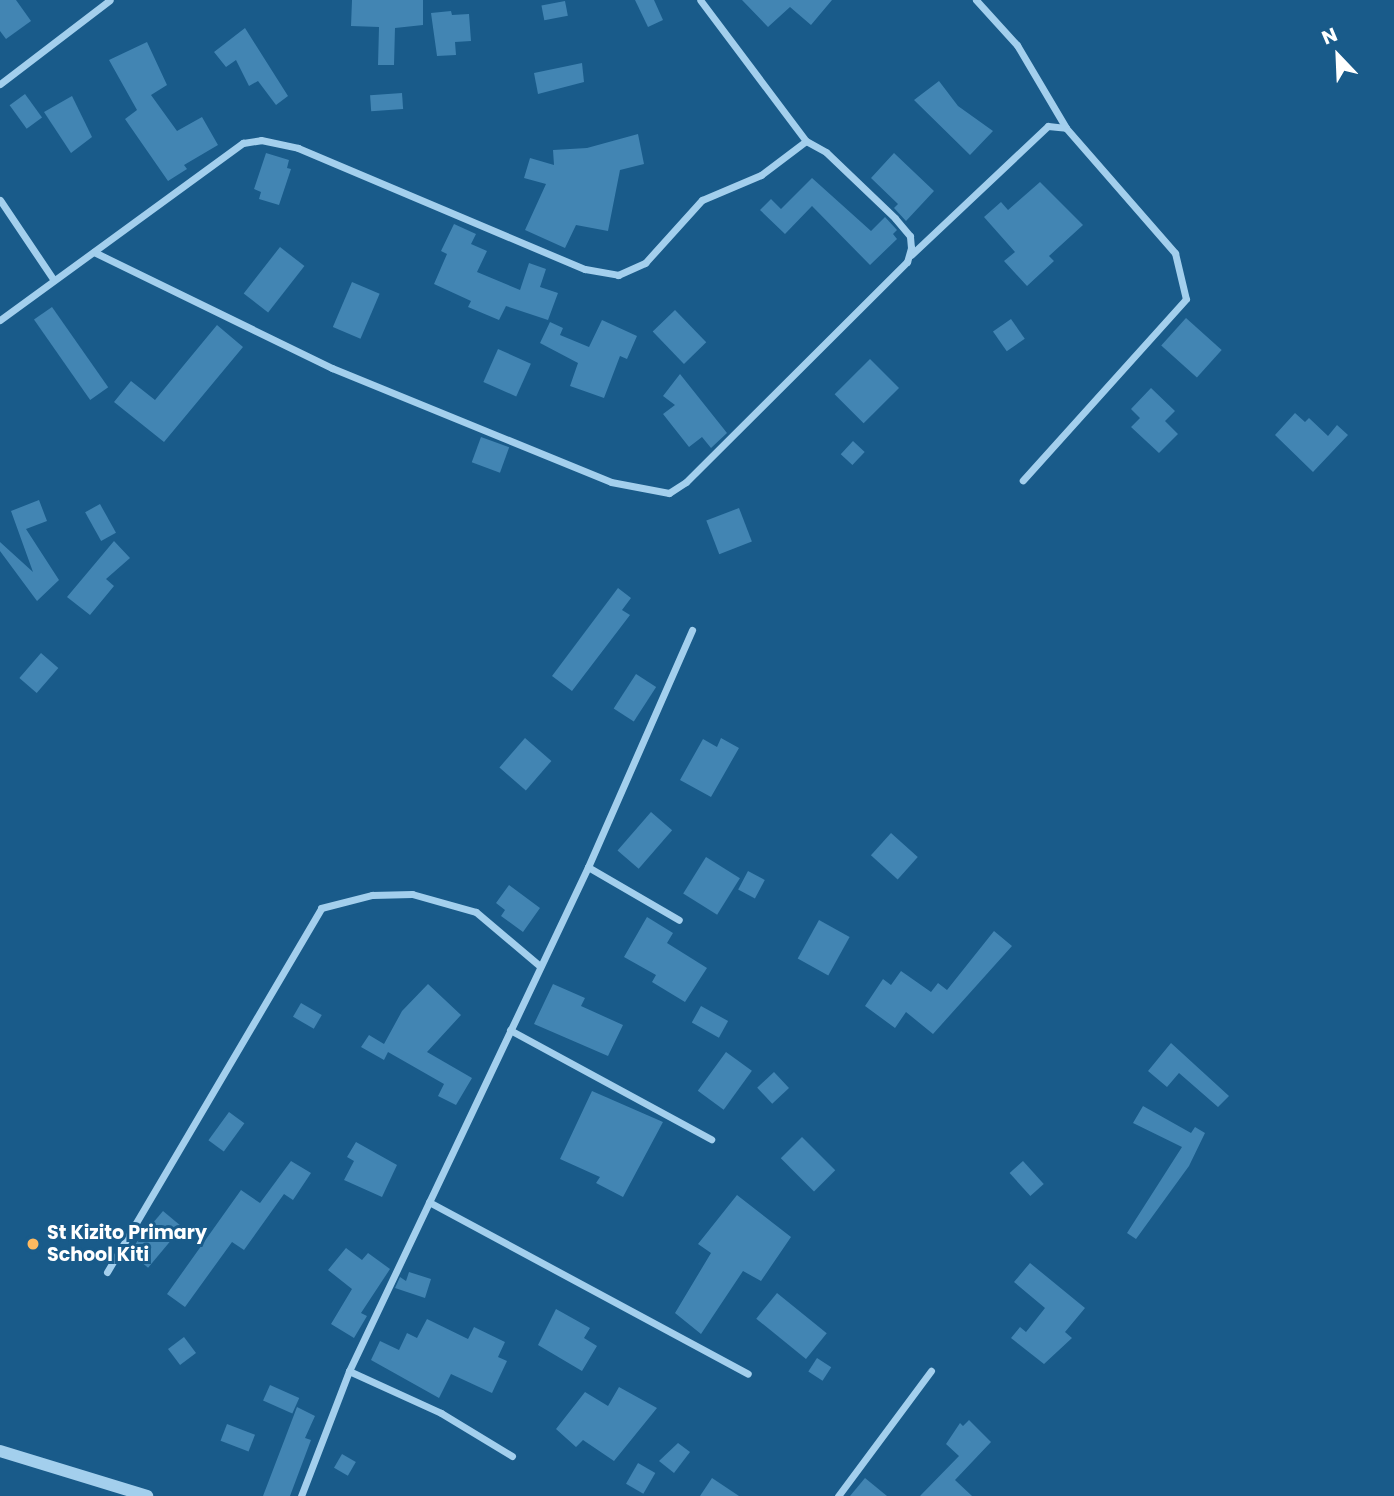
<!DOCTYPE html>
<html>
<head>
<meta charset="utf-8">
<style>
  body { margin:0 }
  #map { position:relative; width:1394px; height:1496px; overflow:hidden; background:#195b8a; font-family:Poppins,sans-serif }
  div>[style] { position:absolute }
  .building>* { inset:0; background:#4285b3; transform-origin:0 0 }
  .minor>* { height:7px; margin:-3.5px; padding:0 3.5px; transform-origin:3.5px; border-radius:3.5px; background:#a3cfed }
  .tertiary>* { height:12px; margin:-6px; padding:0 6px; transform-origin:6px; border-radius:6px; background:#a3cfed }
  .dots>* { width:19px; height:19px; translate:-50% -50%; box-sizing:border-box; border:4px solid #195b8a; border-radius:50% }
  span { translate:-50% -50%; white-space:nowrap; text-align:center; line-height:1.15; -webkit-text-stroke:6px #195b8a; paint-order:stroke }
  .poi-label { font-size:19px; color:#fff; font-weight:700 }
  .left { translate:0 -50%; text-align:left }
  .north { position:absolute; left:1303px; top:21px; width:70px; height:70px; -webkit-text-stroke:5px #195b8a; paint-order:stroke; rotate:337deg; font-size:19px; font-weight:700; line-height:28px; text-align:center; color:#fff }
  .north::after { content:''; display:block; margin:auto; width:24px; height:32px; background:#fff; clip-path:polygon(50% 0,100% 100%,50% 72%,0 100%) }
</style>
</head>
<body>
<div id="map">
  <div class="building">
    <div style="clip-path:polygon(0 0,16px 0,31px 21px,6px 39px,0 31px)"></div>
    <div style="clip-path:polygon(352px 0,423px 0,423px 25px,395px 28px,394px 65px,378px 65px,379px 27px,351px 26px)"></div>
    <div style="clip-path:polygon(635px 0,654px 0,663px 20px,648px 27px)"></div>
    <div style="clip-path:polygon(742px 0,832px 0,811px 25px,790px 7px,768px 27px)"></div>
    <div style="left:565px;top:1px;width:15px;height:24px;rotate:79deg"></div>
    <div style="clip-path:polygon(451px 11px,452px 15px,469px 14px,471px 41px,455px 42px,456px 55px,437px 56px,431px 13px)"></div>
    <div style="clip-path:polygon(245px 28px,288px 96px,276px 105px,258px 81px,249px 86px,236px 60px,226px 67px,214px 52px)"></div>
    <div style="clip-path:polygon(147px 42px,167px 85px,151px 95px,177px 131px,202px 117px,218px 145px,184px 165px,187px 169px,168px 181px,125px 119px,137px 110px,109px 60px)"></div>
    <div style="clip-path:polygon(582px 63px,584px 82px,538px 94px,534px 73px)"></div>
    <div style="clip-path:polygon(939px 81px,958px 106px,993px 131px,970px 155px,914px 100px)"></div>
    <div style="left:402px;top:93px;width:16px;height:32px;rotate:86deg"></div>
    <div style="left:25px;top:94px;width:29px;height:19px;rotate:54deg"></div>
    <div style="clip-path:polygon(72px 96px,92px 137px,71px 153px,44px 112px)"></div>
    <div style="clip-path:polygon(638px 134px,644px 164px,620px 170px,608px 231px,576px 225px,565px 248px,525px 230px,546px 184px,524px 178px,530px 158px,554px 165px,553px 150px,587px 148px)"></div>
    <div style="clip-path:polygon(266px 153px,289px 160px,287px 168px,291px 169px,279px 205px,259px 199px,261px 192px,254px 189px)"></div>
    <div style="clip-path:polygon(894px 153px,934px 191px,906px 221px,894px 208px,898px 204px,871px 178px)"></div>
    <div style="clip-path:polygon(812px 178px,871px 231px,885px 217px,897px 230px,893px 234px,897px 239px,870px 265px,812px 206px,785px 234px,760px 210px,771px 199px,781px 209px)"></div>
    <div style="clip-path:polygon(1040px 182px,1083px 225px,1049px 256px,1054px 261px,1027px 286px,1004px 261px,1015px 252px,984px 217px,1001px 202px,1008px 210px)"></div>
    <div style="clip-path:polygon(454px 224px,476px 234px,471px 244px,487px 251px,477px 272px,520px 290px,529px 263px,546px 269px,540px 287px,558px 293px,548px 320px,506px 306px,499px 320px,468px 307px,471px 301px,434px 284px,447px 254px,441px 251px)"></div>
    <div style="left:280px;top:247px;width:31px;height:59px;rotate:38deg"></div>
    <div style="left:352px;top:282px;width:30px;height:49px;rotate:23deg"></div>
    <div style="left:52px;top:307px;width:98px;height:22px;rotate:55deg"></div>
    <div style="left:675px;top:310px;width:45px;height:31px;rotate:46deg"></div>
    <div style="left:1186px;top:318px;width:48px;height:37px;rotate:42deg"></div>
    <div style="left:1011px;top:319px;width:24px;height:22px;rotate:55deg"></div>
    <div style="clip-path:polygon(602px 320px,637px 336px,627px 359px,620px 356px,604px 398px,570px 386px,578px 363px,540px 343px,550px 322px,563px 328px,560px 335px,589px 347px)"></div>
    <div style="clip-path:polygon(217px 325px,243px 347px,164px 442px,114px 402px,131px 381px,155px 400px)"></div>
    <div style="left:498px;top:349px;width:36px;height:36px;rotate:24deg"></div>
    <div style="left:870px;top:359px;width:41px;height:50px;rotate:45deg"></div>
    <div style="clip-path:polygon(680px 374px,727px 433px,711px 448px,702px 437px,689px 447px,663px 414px,675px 405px,663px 396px)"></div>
    <div style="clip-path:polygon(1151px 388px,1175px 411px,1165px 421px,1178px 434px,1159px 453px,1131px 427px,1140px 418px,1131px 409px)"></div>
    <div style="clip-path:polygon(1295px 413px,1305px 422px,1309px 418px,1328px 436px,1337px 425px,1348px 435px,1313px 472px,1275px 435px)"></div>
    <div style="left:481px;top:437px;width:30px;height:27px;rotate:20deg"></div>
    <div style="left:853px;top:441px;width:16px;height:18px;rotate:43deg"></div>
    <div style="clip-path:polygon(39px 500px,47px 521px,26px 529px,59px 580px,37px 601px,0 551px,0 542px,33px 572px,11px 511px)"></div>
    <div style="left:100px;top:504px;width:33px;height:17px;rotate:61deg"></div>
    <div style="left:739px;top:508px;width:36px;height:35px;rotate:69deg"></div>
    <div style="clip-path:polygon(114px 541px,130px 558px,106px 579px,114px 586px,90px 615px,67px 597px)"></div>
    <div style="clip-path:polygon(618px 588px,631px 598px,622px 610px,630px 615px,572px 691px,552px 676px)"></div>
    <div style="left:41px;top:653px;width:23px;height:33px;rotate:41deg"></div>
    <div style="left:636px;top:674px;width:24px;height:41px;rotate:33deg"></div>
    <div style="left:525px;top:738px;width:35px;height:39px;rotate:41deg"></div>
    <div style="clip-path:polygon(721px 738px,739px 748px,711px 797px,680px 780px,703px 739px,717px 747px)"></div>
    <div style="left:651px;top:812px;width:28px;height:51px;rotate:41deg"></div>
    <div style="left:891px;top:833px;width:36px;height:30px;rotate:42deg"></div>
    <div style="left:706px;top:857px;width:40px;height:43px;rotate:32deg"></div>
    <div style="left:748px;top:871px;width:19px;height:21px;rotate:28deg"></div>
    <div style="clip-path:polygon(509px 885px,540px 908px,523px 932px,501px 916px,505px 910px,496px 903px)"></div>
    <div style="clip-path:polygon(647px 917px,673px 933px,667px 943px,707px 968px,685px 1002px,652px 982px,656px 975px,624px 957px)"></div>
    <div style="left:819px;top:920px;width:35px;height:44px;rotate:29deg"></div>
    <div style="clip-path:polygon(994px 931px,1012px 946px,933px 1034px,906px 1012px,895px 1028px,865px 1006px,883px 979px,891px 985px,901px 971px,931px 992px,938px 983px,947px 990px)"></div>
    <div style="clip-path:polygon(428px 984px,461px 1015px,427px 1052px,472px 1078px,456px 1105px,438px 1096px,444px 1084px,388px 1052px,384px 1060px,361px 1047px,369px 1035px,384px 1044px,402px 1011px)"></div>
    <div style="clip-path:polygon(553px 984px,585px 998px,581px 1006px,623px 1025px,608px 1056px,534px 1024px)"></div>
    <div style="left:301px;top:1003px;width:24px;height:16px;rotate:30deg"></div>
    <div style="left:701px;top:1006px;width:31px;height:19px;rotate:29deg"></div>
    <div style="clip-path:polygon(1171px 1043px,1229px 1096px,1218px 1107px,1179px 1073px,1167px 1087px,1148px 1071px)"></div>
    <div style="left:726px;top:1052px;width:32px;height:48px;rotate:36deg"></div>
    <div style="left:774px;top:1072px;width:22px;height:23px;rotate:47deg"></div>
    <div style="clip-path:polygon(592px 1091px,663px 1122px,623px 1197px,596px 1183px,600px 1177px,560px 1159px)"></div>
    <div style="clip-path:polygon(1143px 1106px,1191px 1133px,1195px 1127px,1205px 1133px,1189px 1166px,1136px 1239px,1127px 1233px,1182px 1147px,1133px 1123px)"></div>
    <div style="left:229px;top:1112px;width:19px;height:35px;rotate:36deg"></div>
    <div style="left:802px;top:1137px;width:47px;height:30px;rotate:45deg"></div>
    <div style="clip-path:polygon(356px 1142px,397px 1165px,382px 1197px,344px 1180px,354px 1161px,347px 1157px)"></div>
    <div style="clip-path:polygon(291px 1161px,311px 1173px,293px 1200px,284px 1194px,244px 1250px,232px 1242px,185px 1307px,167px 1294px,241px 1190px,260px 1203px)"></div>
    <div style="left:1023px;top:1161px;width:31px;height:18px;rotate:48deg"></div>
    <div style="clip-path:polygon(737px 1195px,791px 1237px,761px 1281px,743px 1271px,701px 1334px,675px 1313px,711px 1253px,698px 1244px)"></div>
    <div style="left:163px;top:1211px;width:25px;height:53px;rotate:40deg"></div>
    <div style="clip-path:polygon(346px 1248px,362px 1260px,368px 1253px,390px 1269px,361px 1313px,367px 1316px,354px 1338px,331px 1324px,352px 1289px,328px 1270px)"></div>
    <div style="clip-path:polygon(1030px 1263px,1085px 1308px,1065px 1332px,1072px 1338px,1044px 1364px,1011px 1338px,1020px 1327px,1026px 1332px,1045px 1308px,1014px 1282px)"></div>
    <div style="clip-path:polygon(409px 1272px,431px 1279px,425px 1298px,395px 1288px,400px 1277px,406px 1281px)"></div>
    <div style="left:777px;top:1293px;width:64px;height:33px;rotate:39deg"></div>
    <div style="clip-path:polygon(556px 1309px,590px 1328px,584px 1338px,597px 1346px,582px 1371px,538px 1345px)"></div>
    <div style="clip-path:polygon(427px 1319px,468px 1339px,474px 1327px,505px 1342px,498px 1357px,507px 1361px,492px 1393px,451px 1374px,439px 1398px,371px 1360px,380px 1341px,399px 1350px,407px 1333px,417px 1338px)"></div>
    <div style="left:184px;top:1337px;width:20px;height:20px;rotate:53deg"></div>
    <div style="left:817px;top:1358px;width:17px;height:16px;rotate:33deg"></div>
    <div style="left:270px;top:1385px;width:32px;height:17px;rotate:24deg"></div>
    <div style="clip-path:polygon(619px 1387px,657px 1408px,614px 1461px,583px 1440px,576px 1447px,556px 1429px,585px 1392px,608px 1406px)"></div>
    <div style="clip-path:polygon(297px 1407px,315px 1416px,305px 1438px,311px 1440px,290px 1496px,263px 1496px)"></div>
    <div style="clip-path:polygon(969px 1420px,991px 1442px,955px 1480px,972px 1496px,920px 1496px,959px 1456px,946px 1444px,960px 1423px,963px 1426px)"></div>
    <div style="left:227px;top:1424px;width:30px;height:18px;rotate:21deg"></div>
    <div style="clip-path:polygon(678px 1443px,690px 1452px,674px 1473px,659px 1461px)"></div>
    <div style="left:342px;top:1454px;width:16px;height:16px;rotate:30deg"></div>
    <div style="left:638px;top:1463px;width:20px;height:24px;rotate:30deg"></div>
    <div style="clip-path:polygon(712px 1478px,739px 1496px,700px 1496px)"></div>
    <div style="clip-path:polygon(865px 1478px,887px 1496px,850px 1496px)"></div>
  </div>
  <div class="minor">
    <div style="left:976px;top:0;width:61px;rotate:47.7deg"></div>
    <div style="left:1017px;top:45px;width:96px;rotate:59.4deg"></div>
    <div style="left:0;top:84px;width:138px;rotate:-37.4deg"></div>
    <div style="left:0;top:200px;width:95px;rotate:56.1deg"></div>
    <div style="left:94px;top:252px;width:265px;rotate:26deg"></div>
    <div style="left:332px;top:368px;width:301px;rotate:22.2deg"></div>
    <div style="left:611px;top:482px;width:59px;rotate:10.7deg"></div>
    <div style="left:669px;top:493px;width:20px;rotate:-33deg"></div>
    <div style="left:686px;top:482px;width:312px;rotate:-44.9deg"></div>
    <div style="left:907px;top:262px;width:15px;rotate:-74deg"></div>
    <div style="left:911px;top:248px;width:12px;rotate:-95deg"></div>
    <div style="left:910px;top:236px;width:23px;rotate:-130deg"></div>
    <div style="left:895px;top:218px;width:95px;rotate:-136.3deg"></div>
    <div style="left:826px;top:152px;width:23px;rotate:-151deg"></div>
    <div style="left:806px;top:141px;width:176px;rotate:-126.9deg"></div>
    <div style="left:911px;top:255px;width:188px;rotate:-43.3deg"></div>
    <div style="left:1048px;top:126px;width:18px;rotate:6deg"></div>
    <div style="left:1066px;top:128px;width:166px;rotate:48.9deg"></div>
    <div style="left:1175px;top:253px;width:47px;rotate:76.6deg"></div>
    <div style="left:1186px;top:299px;width:244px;rotate:132deg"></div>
    <div style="left:0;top:320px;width:301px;rotate:-36.1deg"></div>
    <div style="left:243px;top:143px;width:18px;rotate:-9deg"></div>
    <div style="left:261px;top:140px;width:38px;rotate:12deg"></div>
    <div style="left:298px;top:148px;width:311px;rotate:22.9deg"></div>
    <div style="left:585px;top:269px;width:34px;rotate:10deg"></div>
    <div style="left:618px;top:275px;width:30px;rotate:-24deg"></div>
    <div style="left:645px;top:263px;width:85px;rotate:-47.9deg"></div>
    <div style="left:702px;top:200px;width:64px;rotate:-23deg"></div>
    <div style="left:761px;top:175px;width:56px;rotate:-37.1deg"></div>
    <div style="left:588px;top:867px;width:105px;rotate:30.2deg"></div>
    <div style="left:510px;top:1030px;width:229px;rotate:28.5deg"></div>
    <div style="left:429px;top:1202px;width:362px;rotate:28.3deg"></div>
    <div style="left:107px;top:1272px;width:422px;rotate:-59.5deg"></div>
    <div style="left:321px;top:908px;width:53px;rotate:-14.3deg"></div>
    <div style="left:372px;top:895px;width:40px;rotate:-1.4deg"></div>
    <div style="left:412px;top:894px;width:66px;rotate:15.7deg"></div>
    <div style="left:476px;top:912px;width:84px;rotate:40.2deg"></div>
    <div style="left:349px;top:1371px;width:101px;rotate:24.5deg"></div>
    <div style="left:441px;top:1413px;width:83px;rotate:31.2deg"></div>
    <div style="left:301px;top:1496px;width:134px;rotate:-69deg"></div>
    <div style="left:349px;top:1371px;width:558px;rotate:-64.63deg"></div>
    <div style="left:588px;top:867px;width:259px;rotate:-66.3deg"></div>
    <div style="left:838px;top:1496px;width:156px;rotate:-53.4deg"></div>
  </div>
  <div class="tertiary">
    <div style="left:0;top:1451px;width:154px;rotate:17deg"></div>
  </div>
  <div class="dots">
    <div style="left:33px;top:1244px;background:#ffba60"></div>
  </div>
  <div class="poi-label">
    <span class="left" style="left:47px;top:1244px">St Kizito Primary<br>School Kiti</span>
  </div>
  <div class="north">N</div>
</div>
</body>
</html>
